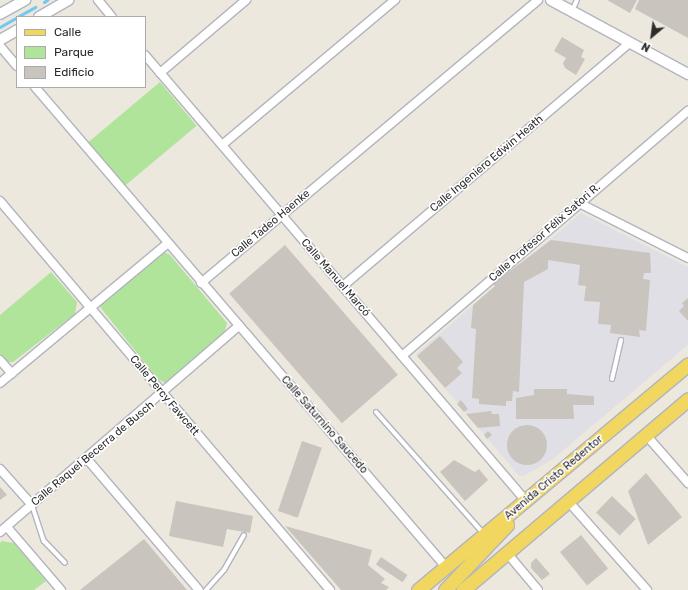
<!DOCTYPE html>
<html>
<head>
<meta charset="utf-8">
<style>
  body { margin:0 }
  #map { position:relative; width:688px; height:590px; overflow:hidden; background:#ede8de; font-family:Rubik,sans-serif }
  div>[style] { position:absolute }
  .industrial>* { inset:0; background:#e1dfe6 }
  .green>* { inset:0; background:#b0e49b; transform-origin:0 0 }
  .stream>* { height:3px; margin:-1.5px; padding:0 1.5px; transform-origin:1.5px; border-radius:1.5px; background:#72c8ef }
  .building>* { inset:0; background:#c9c4be; transform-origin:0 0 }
  .round { border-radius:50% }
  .roads { filter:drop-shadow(1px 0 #b2b4bf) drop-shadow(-1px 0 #b2b4bf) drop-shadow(0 1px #b2b4bf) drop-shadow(0 -1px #b2b4bf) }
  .service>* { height:4px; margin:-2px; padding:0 2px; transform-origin:2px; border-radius:2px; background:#fff }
  .minor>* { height:8px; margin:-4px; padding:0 4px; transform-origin:4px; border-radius:4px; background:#fff }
  .tertiary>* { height:10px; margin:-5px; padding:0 5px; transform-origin:5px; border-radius:5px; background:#fff }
  .primary>* { height:13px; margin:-6.5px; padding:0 6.5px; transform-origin:6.5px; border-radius:6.5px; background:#f1d660 }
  span { translate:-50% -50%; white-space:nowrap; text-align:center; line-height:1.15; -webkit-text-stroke:3.5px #fff; paint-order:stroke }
  .street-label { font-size:11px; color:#2c2c2c }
  .legend { position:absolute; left:16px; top:16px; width:130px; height:72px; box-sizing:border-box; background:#fff; border:1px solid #ababab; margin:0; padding:5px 7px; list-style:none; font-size:12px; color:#2c2c2c }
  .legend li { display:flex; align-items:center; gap:8px; height:20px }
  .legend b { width:20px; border:1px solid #ababab }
  .north { position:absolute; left:632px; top:16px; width:40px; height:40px; -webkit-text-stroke:3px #fff; paint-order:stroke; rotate:209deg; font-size:11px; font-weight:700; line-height:16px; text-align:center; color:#2c2c2c }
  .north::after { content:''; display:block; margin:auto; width:14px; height:18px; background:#2c2c2c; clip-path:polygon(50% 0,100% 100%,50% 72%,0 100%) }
</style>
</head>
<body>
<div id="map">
  <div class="industrial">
    <div style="clip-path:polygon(581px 213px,688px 267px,688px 345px,553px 459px,524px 476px,519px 476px,416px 354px)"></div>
  </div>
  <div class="green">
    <div style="left:160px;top:82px;width:57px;height:94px;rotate:50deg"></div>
    <div style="clip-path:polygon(164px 252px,170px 255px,227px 323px,224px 335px,169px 385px,158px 379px,100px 307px,101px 303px)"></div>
    <div style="clip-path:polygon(51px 272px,77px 302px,75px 314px,13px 362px,8px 362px,0 354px,0 315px)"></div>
    <div style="clip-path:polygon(2px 541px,14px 543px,46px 581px,34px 590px,0 590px,0 543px)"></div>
  </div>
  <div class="stream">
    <div style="left:44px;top:2px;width:4px;rotate:-34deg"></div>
    <div style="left:17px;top:17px;width:21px;rotate:-29deg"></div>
    <div style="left:0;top:27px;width:20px;rotate:-30deg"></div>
  </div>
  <div class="building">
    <div style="clip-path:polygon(607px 0,637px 0,630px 13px)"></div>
    <div style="clip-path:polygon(639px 0,688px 0,688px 38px,635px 9px)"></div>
    <div style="clip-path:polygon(562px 37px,584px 50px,581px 57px,585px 59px,576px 75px,565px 68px,563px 63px,566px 58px,554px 51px)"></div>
    <div style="clip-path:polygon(551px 240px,650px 253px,651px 273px,644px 273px,643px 279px,650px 280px,646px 331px,639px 330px,640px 337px,610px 333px,611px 325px,598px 324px,600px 302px,584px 301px,586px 286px,578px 285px,580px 265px,548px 260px,548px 269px,524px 282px,519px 392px,513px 391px,512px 401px,506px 401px,506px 406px,479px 404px,479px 399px,472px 398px,476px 329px,471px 328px,473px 305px,495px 286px,493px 284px)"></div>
    <div style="left:285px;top:245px;width:172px;height:74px;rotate:49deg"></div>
    <div style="clip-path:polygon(688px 298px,688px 321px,679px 311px,684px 306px,682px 303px)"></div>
    <div style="clip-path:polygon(440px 336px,463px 362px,457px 368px,462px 373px,445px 388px,417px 356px)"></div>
    <div style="clip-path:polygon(534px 389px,567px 389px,567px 394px,594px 396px,594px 405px,573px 405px,574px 419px,516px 419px,516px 398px,534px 395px)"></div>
    <div style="clip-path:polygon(461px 400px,468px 409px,464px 412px,457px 404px)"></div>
    <div style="clip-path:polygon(491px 411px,492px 414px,499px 414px,500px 426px,478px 428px,466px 414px)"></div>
    <div class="round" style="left:507px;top:425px;width:40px;height:40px"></div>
    <div style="clip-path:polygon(488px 431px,492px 435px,487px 439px,484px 435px)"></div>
    <div style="left:302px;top:441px;width:21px;height:74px;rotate:19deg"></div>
    <div style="clip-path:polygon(454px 460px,475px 472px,479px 469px,488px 480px,465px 501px,440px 472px)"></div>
    <div style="clip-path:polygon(646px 473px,682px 517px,648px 545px,628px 491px)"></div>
    <div style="clip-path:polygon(0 487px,7px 495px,0 500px)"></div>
    <div style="left:612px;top:496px;width:33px;height:23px;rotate:44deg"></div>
    <div style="clip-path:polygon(176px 501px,253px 516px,250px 533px,227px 529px,223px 547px,169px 536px)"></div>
    <div style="clip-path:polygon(285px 526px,372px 550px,368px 565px,385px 579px,381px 583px,389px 587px,386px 590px,341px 590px)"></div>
    <div style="left:581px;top:535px;width:43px;height:27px;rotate:51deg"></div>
    <div style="clip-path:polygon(144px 539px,187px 590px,80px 590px)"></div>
    <div style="left:381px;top:557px;width:32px;height:9px;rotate:34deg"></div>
    <div style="clip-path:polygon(536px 558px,550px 574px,542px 580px,531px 568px,531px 563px)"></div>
  </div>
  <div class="roads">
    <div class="service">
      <div style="left:572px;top:11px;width:12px;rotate:-66deg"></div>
      <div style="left:612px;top:379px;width:40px;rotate:-77deg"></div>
      <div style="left:376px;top:412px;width:162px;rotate:48.5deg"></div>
      <div style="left:32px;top:505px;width:38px;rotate:72deg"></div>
      <div style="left:44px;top:541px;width:30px;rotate:46deg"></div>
      <div style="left:206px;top:590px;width:27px;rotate:-48deg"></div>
      <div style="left:224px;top:570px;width:40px;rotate:-60.3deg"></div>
    </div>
    <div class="minor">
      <div style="left:98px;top:0;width:22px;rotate:51deg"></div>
      <div style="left:0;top:46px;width:26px;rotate:50deg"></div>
      <div style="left:145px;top:55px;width:587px;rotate:49.49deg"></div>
      <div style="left:160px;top:73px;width:113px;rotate:-40.3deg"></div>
      <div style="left:35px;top:87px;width:632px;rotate:49.43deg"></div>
      <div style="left:222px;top:145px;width:226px;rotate:-40deg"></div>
      <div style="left:0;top:201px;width:510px;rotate:49.69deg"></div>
      <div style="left:579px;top:203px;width:122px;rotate:26.8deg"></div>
      <div style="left:201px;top:283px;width:440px;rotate:-40deg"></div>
      <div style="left:343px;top:286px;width:376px;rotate:-40.3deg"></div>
      <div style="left:402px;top:356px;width:377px;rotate:-40.6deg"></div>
      <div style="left:0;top:360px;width:18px;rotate:49deg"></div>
      <div style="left:0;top:383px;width:217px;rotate:-39.8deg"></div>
      <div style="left:646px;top:435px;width:64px;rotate:48.8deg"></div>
      <div style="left:87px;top:459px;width:172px;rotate:49.5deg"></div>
      <div style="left:0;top:469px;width:48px;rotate:48.4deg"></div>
      <div style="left:568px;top:501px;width:119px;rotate:48.4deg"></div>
      <div style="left:7px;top:527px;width:83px;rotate:49.4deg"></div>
      <div style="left:0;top:532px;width:316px;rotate:-40.8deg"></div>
      <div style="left:507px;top:553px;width:48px;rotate:50deg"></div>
    </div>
    <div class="tertiary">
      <div style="left:551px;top:0;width:156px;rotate:28.4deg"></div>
      <div style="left:0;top:14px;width:29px;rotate:-29deg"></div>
      <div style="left:39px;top:17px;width:34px;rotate:-30deg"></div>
      <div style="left:0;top:40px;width:20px;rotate:-30deg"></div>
    </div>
    <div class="primary">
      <div style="left:418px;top:590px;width:352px;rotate:-39.9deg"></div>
      <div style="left:445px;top:590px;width:90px;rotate:-46.4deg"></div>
      <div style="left:463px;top:590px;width:295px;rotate:-40.3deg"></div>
    </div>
  </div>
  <div class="street-label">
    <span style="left:487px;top:164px;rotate:-40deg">Calle Ingeniero Edwin Heath</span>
    <span style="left:271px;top:224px;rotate:-40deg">Calle Tadeo Haenke</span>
    <span style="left:545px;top:233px;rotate:-41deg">Calle Profesor Félix Satori R.</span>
    <span style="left:335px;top:278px;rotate:49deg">Calle Manuel Marcó</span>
    <span style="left:164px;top:396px;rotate:50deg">Calle Percy Fawcett</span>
    <span style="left:324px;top:425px;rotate:49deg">Calle Saturnino Saucedo</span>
    <span style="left:93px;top:454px;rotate:-40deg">Calle Raquel Becerra de Busch</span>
    <span style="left:554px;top:478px;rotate:-40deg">Avenida Cristo Redentor</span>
  </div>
  <ul class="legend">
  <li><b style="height:5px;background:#f1d660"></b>Calle</li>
  <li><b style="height:11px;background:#b0e49b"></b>Parque</li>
  <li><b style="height:11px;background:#c9c4be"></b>Edificio</li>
  </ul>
  <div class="north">N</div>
</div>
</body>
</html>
